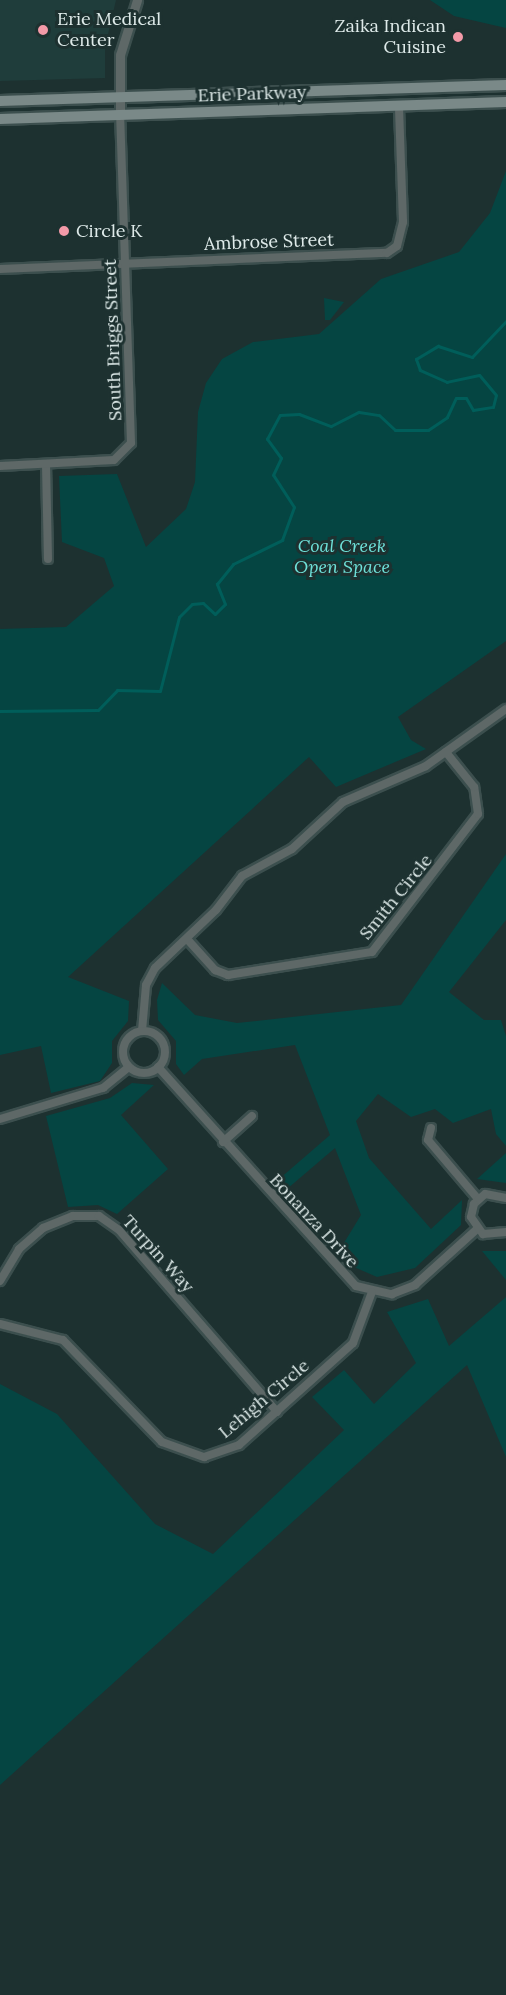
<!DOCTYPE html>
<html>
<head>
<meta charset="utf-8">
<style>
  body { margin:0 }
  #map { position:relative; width:506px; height:1995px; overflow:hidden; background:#1d3130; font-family:Lora,serif }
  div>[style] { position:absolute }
  .built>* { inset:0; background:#1f3d3b }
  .green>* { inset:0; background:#054542 }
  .stream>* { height:3px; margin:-1.5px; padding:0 1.5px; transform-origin:1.5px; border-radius:1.5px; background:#005e5a }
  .roads { filter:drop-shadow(2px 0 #3c4f4e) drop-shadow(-2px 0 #3c4f4e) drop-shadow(0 2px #3c4f4e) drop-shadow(0 -2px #3c4f4e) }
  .minor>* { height:8px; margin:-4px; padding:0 4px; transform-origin:4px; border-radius:4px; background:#5e6867 }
  .minor>.ring { margin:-4px; padding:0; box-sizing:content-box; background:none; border:8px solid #5e6867; border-radius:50% }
  .tertiary>* { height:9px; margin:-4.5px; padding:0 4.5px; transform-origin:4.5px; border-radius:4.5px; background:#5e6867 }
  .secondary>* { height:10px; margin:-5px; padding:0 5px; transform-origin:5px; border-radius:5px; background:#7a8988 }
  .dots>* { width:16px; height:16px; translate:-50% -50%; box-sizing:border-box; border:3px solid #1d3130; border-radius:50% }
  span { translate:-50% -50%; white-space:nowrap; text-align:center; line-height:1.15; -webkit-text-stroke:6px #1d3130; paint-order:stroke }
  .poi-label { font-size:18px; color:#deeae9 }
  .left { translate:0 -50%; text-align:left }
  .right { translate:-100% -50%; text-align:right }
  .street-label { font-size:18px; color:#deeae9 }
  .park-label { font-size:18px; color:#6ee1d9; font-style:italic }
</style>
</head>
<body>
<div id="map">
  <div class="built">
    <div style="clip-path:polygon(0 0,116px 0,105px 47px,105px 78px,0 81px)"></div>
  </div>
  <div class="green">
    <div style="clip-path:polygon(430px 0,506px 0,506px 28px,454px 16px)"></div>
    <div style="clip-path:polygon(506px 171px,506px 641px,398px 717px,411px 740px,426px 749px,336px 787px,309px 757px,68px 977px,129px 1001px,128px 1021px,112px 1041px,112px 1063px,100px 1081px,51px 1093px,41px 1046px,0 1055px,0 629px,66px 627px,114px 586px,104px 558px,62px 542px,59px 476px,117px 474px,146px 547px,186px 509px,195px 482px,198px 412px,206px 383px,222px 359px,253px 342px,319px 334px,381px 279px,459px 252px,490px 213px)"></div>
    <div style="clip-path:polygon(324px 298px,344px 302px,330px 320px,325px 320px)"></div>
    <div style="clip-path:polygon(506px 854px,506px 920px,449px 992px,484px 1020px,501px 1020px,506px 1036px,506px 1146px,496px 1134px,491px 1109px,453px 1123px,435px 1109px,411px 1117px,378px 1094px,356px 1121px,369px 1158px,431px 1229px,462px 1200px,461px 1225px,415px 1268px,377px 1277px,354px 1267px,339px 1251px,361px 1215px,335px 1148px,287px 1189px,278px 1180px,330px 1135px,295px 1045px,202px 1059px,184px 1075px,176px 1064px,176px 1041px,158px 1020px,157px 1000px,162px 983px,195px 1015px,237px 1023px,401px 1005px)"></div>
    <div style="clip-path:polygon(132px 1083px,154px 1085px,121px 1115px,168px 1169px,117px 1214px,98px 1205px,68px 1207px,46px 1116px,110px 1098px)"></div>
    <div style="clip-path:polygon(506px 1153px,506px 1183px,477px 1179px)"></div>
    <div style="clip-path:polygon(482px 1251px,506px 1251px,506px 1280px)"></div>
    <div style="clip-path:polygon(506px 1297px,506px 1457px,467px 1365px,0 1785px,0 1384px,57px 1414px,155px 1524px,213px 1554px,344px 1430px,312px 1397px,344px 1370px,374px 1404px,416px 1363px,387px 1312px,428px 1299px,449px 1346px)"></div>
  </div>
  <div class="stream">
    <div style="left:0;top:711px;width:98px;rotate:-0.6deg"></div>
    <div style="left:98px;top:710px;width:28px;rotate:-46deg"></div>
    <div style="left:117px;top:690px;width:43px;rotate:1.3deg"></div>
    <div style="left:160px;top:691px;width:76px;rotate:-75.6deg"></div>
    <div style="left:179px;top:617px;width:18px;rotate:-45deg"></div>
    <div style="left:192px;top:604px;width:11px;rotate:-5deg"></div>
    <div style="left:203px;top:603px;width:16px;rotate:43deg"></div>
    <div style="left:215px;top:614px;width:14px;rotate:-45deg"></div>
    <div style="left:225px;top:604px;width:22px;rotate:-112deg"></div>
    <div style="left:217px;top:584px;width:26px;rotate:-51deg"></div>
    <div style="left:233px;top:564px;width:55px;rotate:-26.1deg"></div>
    <div style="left:282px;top:540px;width:35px;rotate:-70deg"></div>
    <div style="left:294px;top:507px;width:38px;rotate:-123deg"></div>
    <div style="left:273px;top:475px;width:19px;rotate:-65deg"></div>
    <div style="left:281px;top:458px;width:24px;rotate:-126deg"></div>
    <div style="left:267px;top:439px;width:27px;rotate:-62deg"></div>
    <div style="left:280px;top:415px;width:19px;rotate:-3deg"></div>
    <div style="left:299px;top:414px;width:34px;rotate:21deg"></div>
    <div style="left:331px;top:426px;width:31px;rotate:-27deg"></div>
    <div style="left:359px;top:412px;width:20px;rotate:9deg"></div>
    <div style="left:379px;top:415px;width:22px;rotate:43deg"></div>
    <div style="left:395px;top:430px;width:33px"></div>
    <div style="left:428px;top:430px;width:23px;rotate:-34deg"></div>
    <div style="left:447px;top:417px;width:21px;rotate:-65deg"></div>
    <div style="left:456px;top:398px;width:10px"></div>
    <div style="left:466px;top:398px;width:14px;rotate:60deg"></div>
    <div style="left:473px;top:410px;width:20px;rotate:-9deg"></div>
    <div style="left:493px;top:407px;width:12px;rotate:-76deg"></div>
    <div style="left:496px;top:395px;width:26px;rotate:-130deg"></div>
    <div style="left:479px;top:375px;width:33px;rotate:168deg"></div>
    <div style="left:447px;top:382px;width:30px;rotate:-156deg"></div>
    <div style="left:420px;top:370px;width:12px;rotate:-110deg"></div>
    <div style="left:416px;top:359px;width:26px;rotate:-31deg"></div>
    <div style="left:438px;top:346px;width:36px;rotate:18deg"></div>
    <div style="left:472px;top:357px;width:50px;rotate:-46.6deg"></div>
  </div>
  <div class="roads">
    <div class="minor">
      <div style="left:0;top:269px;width:387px;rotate:-2.4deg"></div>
      <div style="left:387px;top:253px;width:12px;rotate:-35deg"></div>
      <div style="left:397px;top:246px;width:25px;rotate:-76deg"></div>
      <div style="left:403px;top:222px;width:116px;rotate:-92deg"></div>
      <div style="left:46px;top:464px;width:95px;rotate:88.8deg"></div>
      <div style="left:0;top:466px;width:114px;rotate:-3deg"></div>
      <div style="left:114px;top:460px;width:24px;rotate:-45deg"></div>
      <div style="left:131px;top:443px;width:328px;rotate:-91.9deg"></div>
      <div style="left:187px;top:939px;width:42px;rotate:47.9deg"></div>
      <div style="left:215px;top:970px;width:14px;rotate:21deg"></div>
      <div style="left:228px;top:975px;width:146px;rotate:-9.1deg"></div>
      <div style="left:372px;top:952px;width:174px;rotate:-52.5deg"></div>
      <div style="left:478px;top:814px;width:27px;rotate:-98deg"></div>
      <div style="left:474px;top:787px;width:45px;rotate:-128.7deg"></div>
      <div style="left:142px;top:1031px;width:46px;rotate:-85deg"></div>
      <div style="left:146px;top:985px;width:19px;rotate:-62deg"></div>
      <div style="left:155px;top:968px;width:84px;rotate:-43.6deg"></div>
      <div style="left:216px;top:910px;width:43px;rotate:-52.6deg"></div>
      <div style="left:242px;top:876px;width:57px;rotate:-28.4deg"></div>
      <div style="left:292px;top:849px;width:69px;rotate:-42.7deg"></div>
      <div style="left:343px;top:802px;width:90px;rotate:-23.4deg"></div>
      <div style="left:426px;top:766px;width:98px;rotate:-35.5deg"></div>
      <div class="ring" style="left:123px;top:1031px;width:34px;height:34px"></div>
      <div style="left:158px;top:1067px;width:295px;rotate:47.9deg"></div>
      <div style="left:356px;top:1286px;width:37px;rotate:13deg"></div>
      <div style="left:392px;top:1294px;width:25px;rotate:-21deg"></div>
      <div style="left:415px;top:1285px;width:84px;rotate:-42.1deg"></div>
      <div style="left:0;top:1119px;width:108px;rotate:-16.8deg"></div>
      <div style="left:103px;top:1088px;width:33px;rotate:-39deg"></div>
      <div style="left:431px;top:1128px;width:12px;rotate:104deg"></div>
      <div style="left:428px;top:1140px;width:77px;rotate:49.7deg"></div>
      <div style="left:223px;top:1142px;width:39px;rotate:-42deg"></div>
      <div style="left:506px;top:1198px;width:21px;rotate:-169deg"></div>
      <div style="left:485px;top:1194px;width:15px;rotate:138deg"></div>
      <div style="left:474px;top:1204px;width:13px;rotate:103deg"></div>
      <div style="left:471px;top:1217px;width:21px;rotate:55deg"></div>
      <div style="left:483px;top:1234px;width:23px;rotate:-5deg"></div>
      <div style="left:0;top:1281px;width:37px;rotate:-59deg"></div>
      <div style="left:19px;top:1249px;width:32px;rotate:-41deg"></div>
      <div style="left:43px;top:1228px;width:32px;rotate:-22deg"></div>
      <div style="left:73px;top:1216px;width:26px"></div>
      <div style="left:99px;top:1216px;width:24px;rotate:35deg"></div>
      <div style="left:119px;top:1230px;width:241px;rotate:49deg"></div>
      <div style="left:0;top:1324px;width:65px;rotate:14.3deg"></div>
      <div style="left:63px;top:1340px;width:142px;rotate:45.9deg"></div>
      <div style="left:162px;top:1442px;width:45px;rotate:19.7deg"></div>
      <div style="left:204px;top:1457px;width:37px;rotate:-19deg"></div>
      <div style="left:239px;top:1445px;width:153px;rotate:-41.8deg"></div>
      <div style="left:353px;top:1343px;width:54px;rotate:-69.6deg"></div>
    </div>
    <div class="tertiary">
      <div style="left:120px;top:115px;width:60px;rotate:-90deg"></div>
      <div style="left:120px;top:55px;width:58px;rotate:-72.8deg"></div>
    </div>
    <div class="secondary">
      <div style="left:0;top:101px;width:506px;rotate:-1.81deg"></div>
      <div style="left:0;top:119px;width:506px;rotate:-1.92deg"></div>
    </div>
  </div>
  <div class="dots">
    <div style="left:43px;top:30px;background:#f39aa8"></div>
    <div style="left:458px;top:37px;background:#f39aa8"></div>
    <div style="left:64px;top:231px;background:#f39aa8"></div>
  </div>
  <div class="poi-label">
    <span class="left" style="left:57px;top:30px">Erie Medical<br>Center</span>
    <span class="right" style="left:446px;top:37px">Zaika Indican<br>Cuisine</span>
    <span class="left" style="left:76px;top:231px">Circle K</span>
  </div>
  <div class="street-label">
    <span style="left:252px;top:94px;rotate:-2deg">Erie Parkway</span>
    <span style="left:269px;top:242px;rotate:-2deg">Ambrose Street</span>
    <span style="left:113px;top:340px;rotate:-92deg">South Briggs Street</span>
    <span style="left:396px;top:897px;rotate:-51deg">Smith Circle</span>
    <span style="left:314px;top:1221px;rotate:47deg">Bonanza Drive</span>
    <span style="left:158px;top:1254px;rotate:48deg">Turpin Way</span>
    <span style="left:264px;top:1399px;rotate:-40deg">Lehigh Circle</span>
  </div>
  <div class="park-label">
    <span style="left:342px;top:557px">Coal Creek<br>Open Space</span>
  </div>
</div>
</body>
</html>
